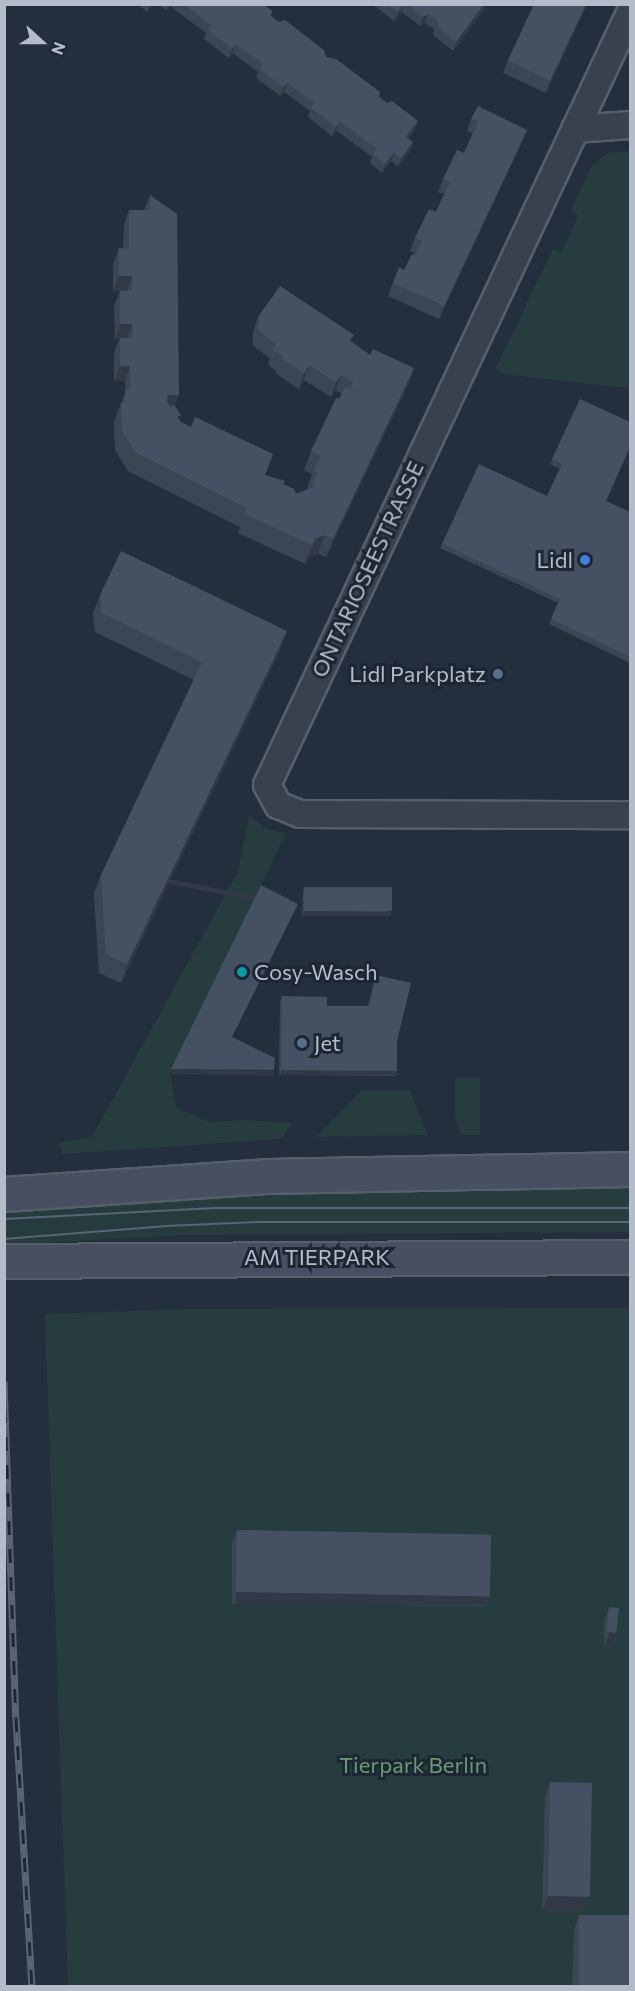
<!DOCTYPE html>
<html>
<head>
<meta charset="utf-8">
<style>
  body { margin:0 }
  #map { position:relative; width:635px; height:1991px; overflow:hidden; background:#242f3e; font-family:Commissioner,sans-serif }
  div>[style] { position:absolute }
  .green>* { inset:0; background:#263c3f }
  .roads { filter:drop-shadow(2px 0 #565f6c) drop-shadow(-2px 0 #565f6c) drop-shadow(0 2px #565f6c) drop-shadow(0 -2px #565f6c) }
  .minor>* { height:26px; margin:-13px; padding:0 13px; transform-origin:13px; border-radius:13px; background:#38414e }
  .secondary>* { height:33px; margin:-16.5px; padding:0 16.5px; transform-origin:16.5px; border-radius:16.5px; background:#465061 }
  .tram>* { height:1.5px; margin:-0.75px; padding:0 0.75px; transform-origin:0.75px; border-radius:0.75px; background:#5a6575 }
  .rail>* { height:7px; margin-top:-3.5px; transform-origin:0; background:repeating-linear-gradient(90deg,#1d2633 0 14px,#5a6575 0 28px); box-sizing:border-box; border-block:2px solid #5a6575 }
  .wall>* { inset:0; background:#3b4654 }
  .shaded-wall>* { inset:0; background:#303945; transform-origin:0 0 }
  .building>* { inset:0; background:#455162; transform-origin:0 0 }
  .dots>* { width:16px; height:16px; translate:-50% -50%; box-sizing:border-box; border:3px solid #1d2633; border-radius:50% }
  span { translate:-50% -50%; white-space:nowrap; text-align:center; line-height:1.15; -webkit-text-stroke:6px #1d2633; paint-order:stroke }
  .poi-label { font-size:22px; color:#b4bcc9 }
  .right { translate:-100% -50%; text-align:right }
  .left { translate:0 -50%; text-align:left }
  .street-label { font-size:22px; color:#b4bcc9 }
  .park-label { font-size:22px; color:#6b9a76 }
  .frame { position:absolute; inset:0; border:6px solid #b4bcc9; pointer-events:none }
  .north { position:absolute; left:12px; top:12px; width:60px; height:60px; -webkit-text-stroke:4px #1d2633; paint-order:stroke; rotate:111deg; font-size:16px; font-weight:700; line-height:24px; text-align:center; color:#b4bcc9 }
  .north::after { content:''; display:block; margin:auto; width:21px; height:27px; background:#b4bcc9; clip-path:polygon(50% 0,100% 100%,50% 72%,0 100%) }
</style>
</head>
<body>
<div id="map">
  <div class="green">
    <div style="clip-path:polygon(630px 151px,630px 388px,507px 375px,495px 369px,553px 249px,561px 253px,566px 242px,578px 215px,571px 210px,590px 168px,608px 153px)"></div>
    <div style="clip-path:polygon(249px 816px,267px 829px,286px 833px,170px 1074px,176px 1107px,208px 1122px,245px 1120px,292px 1123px,280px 1139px,63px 1154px,58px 1143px,92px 1137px,238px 872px)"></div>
    <div style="clip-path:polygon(455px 1078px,480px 1078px,480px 1135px,461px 1135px,455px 1117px)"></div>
    <div style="clip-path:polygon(362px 1090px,410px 1091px,428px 1135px,316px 1137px)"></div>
    <div style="clip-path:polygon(630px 1183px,630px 1232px,185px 1235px,5px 1245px,4px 1211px,276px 1189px)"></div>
    <div style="clip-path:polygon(630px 1308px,630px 1986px,68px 1986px,45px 1314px,193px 1309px)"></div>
  </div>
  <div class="roads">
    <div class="minor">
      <div style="left:630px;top:13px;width:853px;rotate:115.18deg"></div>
      <div style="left:267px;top:785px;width:23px;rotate:61deg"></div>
      <div style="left:278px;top:805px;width:24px;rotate:22deg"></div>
      <div style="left:300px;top:814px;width:330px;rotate:0.2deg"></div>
      <div style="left:575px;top:129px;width:55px;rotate:-4.2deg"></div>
    </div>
    <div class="secondary">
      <div style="left:4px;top:1194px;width:266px;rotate:-3.9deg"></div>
      <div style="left:269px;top:1176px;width:361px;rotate:-1.1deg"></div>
      <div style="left:4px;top:1261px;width:626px;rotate:-0.37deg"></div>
    </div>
  </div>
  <div class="tram">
    <div style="left:4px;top:1219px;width:211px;rotate:-3deg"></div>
    <div style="left:215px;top:1208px;width:415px"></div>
    <div style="left:4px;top:1239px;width:163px;rotate:-4.6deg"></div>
    <div style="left:166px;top:1226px;width:91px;rotate:-2.5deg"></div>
    <div style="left:257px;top:1222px;width:373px"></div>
  </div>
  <div class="rail">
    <div style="left:4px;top:1381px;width:337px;rotate:88deg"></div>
    <div style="left:16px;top:1718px;width:268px;rotate:86.6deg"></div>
  </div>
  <div class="wall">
    <div style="clip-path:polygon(137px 4px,153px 4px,147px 12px)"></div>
    <div style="clip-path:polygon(158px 4px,263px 4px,271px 16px,379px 97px,415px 130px,408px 139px,413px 142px,410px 151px,398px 167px,391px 161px,382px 173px,370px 163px,372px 157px,336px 130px,332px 136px,308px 117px,310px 111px,284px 92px,280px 96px,256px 78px,258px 72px,233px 53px,229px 58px,204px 39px,206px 33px,170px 6px,166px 10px)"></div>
    <div style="clip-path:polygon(372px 4px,487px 4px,486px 7px,453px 51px,433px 35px,434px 29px,425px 23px,420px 26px,402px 12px,394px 21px)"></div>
    <div style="clip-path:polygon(587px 4px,546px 93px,503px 73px,508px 60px)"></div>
    <div style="clip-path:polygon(471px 119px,522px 142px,439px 319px,388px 296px,393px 283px,404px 270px,415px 255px,416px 254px,410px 251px,415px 238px,436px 212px,444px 194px,438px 192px,443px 179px,464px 153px,473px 134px,467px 131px)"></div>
    <div style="clip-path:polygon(150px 195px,179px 395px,175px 407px,179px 420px,181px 422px,265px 475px,284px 485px,296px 494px,308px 489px,307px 489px,312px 474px,304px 470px,311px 451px,342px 394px,336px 390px,331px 397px,304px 380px,299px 389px,275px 373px,276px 371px,268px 365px,270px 358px,253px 346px,253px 332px,258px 317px,352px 342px,370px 355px,414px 368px,409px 383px,326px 557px,318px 554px,309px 557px,305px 564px,238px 533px,240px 527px,128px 471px,115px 450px,114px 422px,125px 393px,125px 381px,114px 381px,114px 353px,119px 339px,115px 339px,114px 306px,120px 291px,113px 291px,113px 264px,119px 248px,123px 249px,124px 225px,129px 210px,144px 210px)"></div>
    <div style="clip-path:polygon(580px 399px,606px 501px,630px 512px,630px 663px,549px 624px,558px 603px,440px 548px,442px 544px,547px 496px,560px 469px,550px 464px)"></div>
    <div style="clip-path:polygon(100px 595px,280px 650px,121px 983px,99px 973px,94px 894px,101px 875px,194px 680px,95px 632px,93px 614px)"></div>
    <div style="clip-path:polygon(304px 887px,391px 912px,390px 916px,302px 916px,303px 892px)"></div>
    <div style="clip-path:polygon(376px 975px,397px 1041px,397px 1071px,395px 1076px,279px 1075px,280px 1001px,282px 996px,327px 1006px,368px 1006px)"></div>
    <div style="clip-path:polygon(237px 1530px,490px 1594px,485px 1606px,232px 1604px,232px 1543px)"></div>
    <div style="clip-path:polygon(609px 1607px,614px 1648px,604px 1647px,604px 1622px)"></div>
    <div style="clip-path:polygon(550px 1782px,583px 1912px,542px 1911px,545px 1797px)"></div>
    <div style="clip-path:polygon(579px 1915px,629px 1986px,572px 1986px,574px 1930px)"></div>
  </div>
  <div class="shaded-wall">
    <div style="clip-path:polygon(150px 4px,153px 4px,147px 12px)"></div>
    <div style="clip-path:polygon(404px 4px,402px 12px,394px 21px,398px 12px)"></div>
    <div style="clip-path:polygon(484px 4px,487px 4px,486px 7px,453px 51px,456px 42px)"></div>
    <div style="clip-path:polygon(586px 4px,587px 4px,546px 93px,550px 81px)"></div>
    <div style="clip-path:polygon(428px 14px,425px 23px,420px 26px,423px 17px)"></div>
    <div style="clip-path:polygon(236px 44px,233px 53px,229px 58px,232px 49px)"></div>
    <div style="clip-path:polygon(287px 83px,284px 92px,280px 96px,284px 87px)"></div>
    <div style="clip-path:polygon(339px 121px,336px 130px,332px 136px,336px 127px)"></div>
    <div style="clip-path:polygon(418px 121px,415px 130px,403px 146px,406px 137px)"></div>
    <div style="clip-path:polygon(527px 130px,522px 142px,439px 319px,444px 306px)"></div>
    <div style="clip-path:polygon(413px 142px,410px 151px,398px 167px,401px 158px)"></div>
    <div style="clip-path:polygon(394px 152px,391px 161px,382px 173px,385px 164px)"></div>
    <div style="clip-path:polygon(119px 276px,132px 276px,127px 291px,113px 291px)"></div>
    <div style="clip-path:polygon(120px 324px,132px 324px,127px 339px,115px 339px)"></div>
    <div style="clip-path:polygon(309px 365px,304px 380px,299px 389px,304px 373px)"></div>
    <div style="clip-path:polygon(120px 366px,130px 366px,125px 381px,114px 381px)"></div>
    <div style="clip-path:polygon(414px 368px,409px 383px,326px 557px,333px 539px)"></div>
    <div style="clip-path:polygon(341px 375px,336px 390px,331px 397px,336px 382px)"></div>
    <div style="clip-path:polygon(130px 394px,179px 395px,174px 410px)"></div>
    <div style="clip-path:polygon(325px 535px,318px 554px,309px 557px,305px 564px,312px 545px,316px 538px)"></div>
    <div style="clip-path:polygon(287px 631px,280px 650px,121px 983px,127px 964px)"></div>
    <div style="left:298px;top:904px;width:5px;height:148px;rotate:101deg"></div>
    <div style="clip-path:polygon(304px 911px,391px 912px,390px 916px,302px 916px)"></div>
    <div style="left:171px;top:1069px;width:103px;height:5px;rotate:1deg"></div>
    <div style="left:281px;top:1070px;width:116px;height:5px"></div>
    <div style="left:236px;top:1592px;width:254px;height:13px"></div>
    <div style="clip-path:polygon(610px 1632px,620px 1632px,614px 1648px,604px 1647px)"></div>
    <div style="clip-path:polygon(548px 1896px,589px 1896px,583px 1912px,542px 1911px)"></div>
  </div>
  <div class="building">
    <div style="clip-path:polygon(183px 4px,263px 4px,272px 11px,271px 16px,278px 22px,285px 20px,324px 50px,326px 57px,336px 59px,380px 92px,379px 97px,387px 103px,392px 101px,418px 121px,406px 137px,413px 142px,401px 158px,394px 152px,385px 164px,373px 154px,377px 149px,339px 121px,336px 127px,311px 108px,315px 103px,287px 83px,284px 87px,259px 69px,263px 64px,236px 44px,232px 49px,208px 30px,211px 25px)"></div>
    <div style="clip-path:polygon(387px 4px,404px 4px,398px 12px)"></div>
    <div style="clip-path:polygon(407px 4px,484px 4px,456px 42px,437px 26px,437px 20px,428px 14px,423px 17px)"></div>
    <div style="clip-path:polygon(534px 4px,586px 4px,550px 81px,508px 60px)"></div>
    <div style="clip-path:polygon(478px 106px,527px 130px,444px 306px,393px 283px,399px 267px,404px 270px,412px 254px,415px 255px,422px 241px,415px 238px,429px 209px,436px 212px,450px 182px,443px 179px,457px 150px,464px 153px,478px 122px,471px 119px)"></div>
    <div style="clip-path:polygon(150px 195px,177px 214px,179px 395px,168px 395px,168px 390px,130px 390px,130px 366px,120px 366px,120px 338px,133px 338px,132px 324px,120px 324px,120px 291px,132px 290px,132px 276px,119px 276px,119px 248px,129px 249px,129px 210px,150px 210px)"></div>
    <div style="clip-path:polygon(280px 286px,354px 335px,350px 341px,370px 355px,373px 349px,414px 368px,393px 413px,394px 410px,350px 389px,353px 382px,341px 375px,336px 382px,309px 365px,304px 373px,281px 358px,283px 356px,273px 350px,276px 344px,259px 331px,258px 317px)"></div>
    <div style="clip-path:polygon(345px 387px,394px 410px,333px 539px,325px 535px,316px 538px,312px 545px,245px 514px,247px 508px,135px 452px,122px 431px,121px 403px,125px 402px,126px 390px,168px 390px,167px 402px,171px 407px,174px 405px,181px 415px,177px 417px,181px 422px,191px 427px,195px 417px,273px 454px,265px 475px,285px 481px,283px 484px,294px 489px,296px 494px,314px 487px,313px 483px,318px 472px,314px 470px,321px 456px,311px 451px,336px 398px,339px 399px)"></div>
    <div style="clip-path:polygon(580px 399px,630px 422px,630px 447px,606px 501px,630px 512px,630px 657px,551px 619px,560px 599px,442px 544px,479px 464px,547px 496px,562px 464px,552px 459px)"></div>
    <div style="clip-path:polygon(121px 551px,287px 631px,127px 964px,106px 954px,101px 875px,202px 662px,102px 613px,100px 595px)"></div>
    <div style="clip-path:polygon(261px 885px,298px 904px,232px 1037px,275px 1058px,274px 1070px,171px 1069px)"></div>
    <div style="left:304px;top:887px;width:88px;height:24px"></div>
    <div style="clip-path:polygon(376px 975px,411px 983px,397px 1041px,397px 1071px,281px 1070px,282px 996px,327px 997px,327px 1006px,369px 1006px)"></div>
    <div style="left:237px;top:1530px;width:254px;height:62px;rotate:1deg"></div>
    <div style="left:609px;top:1607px;width:10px;height:25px;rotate:6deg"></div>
    <div style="left:550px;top:1782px;width:42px;height:114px;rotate:1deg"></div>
    <div style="left:579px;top:1915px;width:51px;height:71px"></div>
  </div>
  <div class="dots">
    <div style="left:585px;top:560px;background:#3f7fe0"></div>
    <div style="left:498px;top:674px;background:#5c6f8a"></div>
    <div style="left:242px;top:972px;background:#0f9aa8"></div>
    <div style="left:302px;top:1043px;background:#5c6f8a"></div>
  </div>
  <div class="poi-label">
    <span class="right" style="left:573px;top:560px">Lidl</span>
    <span class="right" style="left:486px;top:674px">Lidl Parkplatz</span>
    <span class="left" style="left:254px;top:972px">Cosy-Wasch</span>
    <span class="left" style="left:314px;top:1043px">Jet</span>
  </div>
  <div class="street-label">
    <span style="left:367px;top:569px;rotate:-65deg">ONTARIOSEESTRASSE</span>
    <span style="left:317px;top:1257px">AM TIERPARK</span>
  </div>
  <div class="park-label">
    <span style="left:413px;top:1765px">Tierpark Berlin</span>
  </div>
  <div class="frame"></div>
  <div class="north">N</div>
</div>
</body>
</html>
